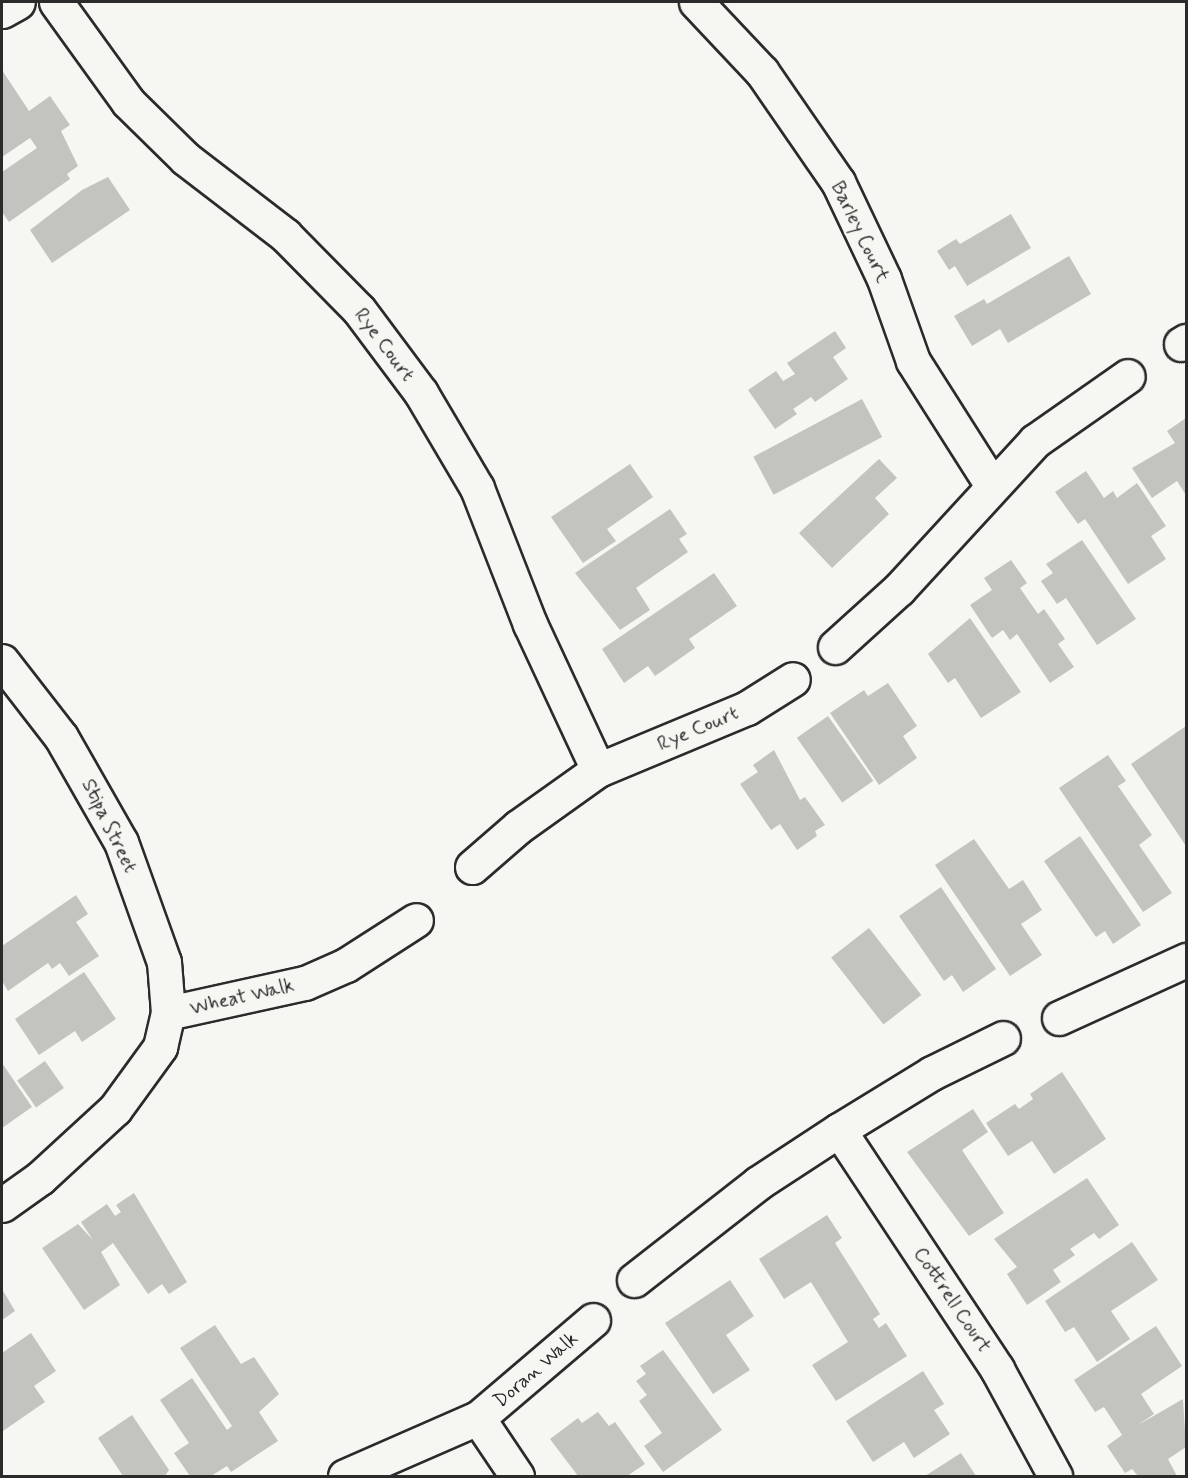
<!DOCTYPE html>
<html>
<head>
<meta charset="utf-8">
<style>
  body { margin:0 }
  #map { position:relative; width:1188px; height:1478px; overflow:hidden; background:#f6f6f2; font-family:Mynerve,sans-serif }
  div>[style] { position:absolute }
  .building>* { inset:0; background:#c3c3c0; transform-origin:0 0 }
  .roads { filter:drop-shadow(2px 0 #2b2b2b) drop-shadow(-2px 0 #2b2b2b) drop-shadow(0 2px #2b2b2b) drop-shadow(0 -2px #2b2b2b) }
  .minor>* { height:33px; margin:-16.5px; padding:0 16.5px; transform-origin:16.5px; border-radius:16.5px; background:#f6f6f2 }
  span { translate:-50% -50%; white-space:nowrap; text-align:center; line-height:1.15; -webkit-text-stroke:4.5px #f6f6f2; paint-order:stroke }
  .street-label { font-size:20px; color:#2b2b2b }
  .frame { position:absolute; inset:0; border:3px solid #2b2b2b; pointer-events:none }
</style>
</head>
<body>
<div id="map">
  <div class="building">
    <div style="clip-path:polygon(2px 70px,29px 111px,50px 96px,70px 125px,61px 131px,78px 166px,67px 174px,70px 179px,9px 222px,2px 212px,2px 172px,37px 148px,30px 138px,2px 157px)"></div>
    <div style="clip-path:polygon(108px 177px,130px 210px,52px 263px,30px 230px,82px 190px)"></div>
    <div style="clip-path:polygon(1011px 214px,1031px 248px,967px 286px,955px 266px,949px 270px,937px 251px,956px 239px,960px 244px)"></div>
    <div style="clip-path:polygon(1069px 256px,1091px 294px,1008px 343px,1000px 329px,972px 346px,954px 316px,984px 299px,987px 304px)"></div>
    <div style="clip-path:polygon(835px 331px,846px 348px,833px 357px,848px 379px,815px 402px,811px 397px,793px 409px,797px 414px,775px 429px,748px 390px,776px 371px,783px 381px,795px 374px,787px 363px)"></div>
    <div style="left:862px;top:399px;width:43px;height:123px;rotate:62deg"></div>
    <div style="clip-path:polygon(1186px 418px,1186px 495px,1177px 481px,1152px 498px,1132px 468px,1175px 443px,1167px 431px)"></div>
    <div style="clip-path:polygon(879px 459px,897px 478px,875px 498px,889px 514px,832px 568px,799px 533px)"></div>
    <div style="clip-path:polygon(630px 464px,653px 497px,607px 529px,616px 541px,583px 563px,551px 517px)"></div>
    <div style="clip-path:polygon(1086px 471px,1104px 498px,1113px 491px,1117px 498px,1137px 483px,1166px 526px,1151px 536px,1166px 559px,1128px 584px,1085px 519px,1078px 524px,1055px 492px)"></div>
    <div style="clip-path:polygon(670px 509px,687px 534px,679px 539px,688px 552px,636px 588px,650px 610px,620px 630px,575px 573px)"></div>
    <div style="clip-path:polygon(1082px 540px,1136px 619px,1097px 645px,1066px 598px,1057px 604px,1041px 581px,1053px 573px,1046px 564px)"></div>
    <div style="clip-path:polygon(1011px 560px,1027px 583px,1020px 588px,1038px 614px,1044px 609px,1065px 639px,1058px 644px,1074px 667px,1050px 683px,1017px 634px,1010px 640px,1003px 630px,992px 638px,970px 605px,992px 590px,984px 578px)"></div>
    <div style="clip-path:polygon(714px 573px,737px 606px,689px 639px,695px 648px,655px 676px,648px 666px,624px 683px,602px 649px)"></div>
    <div style="clip-path:polygon(970px 618px,1021px 692px,981px 718px,955px 678px,948px 683px,928px 654px)"></div>
    <div style="clip-path:polygon(888px 683px,917px 726px,903px 736px,917px 758px,879px 785px,830px 713px,864px 690px,868px 696px)"></div>
    <div style="left:828px;top:716px;width:79px;height:38px;rotate:55deg"></div>
    <div style="clip-path:polygon(1186px 726px,1186px 846px,1131px 764px)"></div>
    <div style="clip-path:polygon(774px 750px,800px 800px,805px 797px,825px 825px,815px 831px,817px 836px,797px 850px,780px 824px,771px 830px,740px 784px,758px 772px,753px 765px)"></div>
    <div style="clip-path:polygon(1108px 755px,1126px 781px,1118px 786px,1152px 835px,1139px 845px,1172px 893px,1143px 912px,1059px 788px)"></div>
    <div style="clip-path:polygon(1080px 836px,1141px 925px,1113px 944px,1105px 931px,1096px 937px,1044px 861px)"></div>
    <div style="clip-path:polygon(974px 839px,1009px 889px,1023px 880px,1042px 910px,1021px 924px,1042px 955px,1010px 976px,935px 865px)"></div>
    <div style="clip-path:polygon(941px 887px,996px 969px,963px 992px,952px 975px,944px 981px,899px 916px)"></div>
    <div style="clip-path:polygon(76px 895px,88px 914px,76px 922px,99px 956px,69px 976px,60px 963px,52px 969px,48px 963px,8px 991px,2px 981px,2px 946px)"></div>
    <div style="left:869px;top:928px;width:85px;height:48px;rotate:52deg"></div>
    <div style="clip-path:polygon(84px 972px,116px 1019px,82px 1042px,75px 1031px,39px 1055px,15px 1019px)"></div>
    <div style="left:45px;top:1061px;width:33px;height:34px;rotate:55deg"></div>
    <div style="clip-path:polygon(2px 1063px,32px 1107px,2px 1128px)"></div>
    <div style="clip-path:polygon(1062px 1072px,1106px 1139px,1054px 1174px,1032px 1141px,1008px 1156px,986px 1123px,1015px 1104px,1019px 1109px,1033px 1099px,1030px 1094px)"></div>
    <div style="clip-path:polygon(973px 1109px,988px 1132px,962px 1150px,1004px 1213px,969px 1236px,907px 1152px)"></div>
    <div style="clip-path:polygon(1087px 1178px,1119px 1225px,1099px 1239px,1094px 1233px,1070px 1249px,1075px 1255px,1053px 1270px,1061px 1282px,1027px 1305px,1007px 1274px,1017px 1267px,994px 1239px)"></div>
    <div style="clip-path:polygon(134px 1193px,187px 1282px,169px 1294px,162px 1284px,148px 1294px,113px 1243px,101px 1252px,120px 1285px,84px 1310px,42px 1248px,78px 1224px,93px 1240px,81px 1222px,107px 1204px,115px 1216px,121px 1212px,116px 1205px)"></div>
    <div style="clip-path:polygon(827px 1215px,842px 1238px,835px 1243px,880px 1314px,873px 1319px,879px 1328px,886px 1323px,907px 1356px,836px 1401px,812px 1365px,848px 1342px,811px 1282px,784px 1299px,759px 1259px)"></div>
    <div style="clip-path:polygon(1132px 1242px,1158px 1280px,1111px 1311px,1130px 1339px,1097px 1362px,1074px 1327px,1065px 1332px,1045px 1301px)"></div>
    <div style="clip-path:polygon(730px 1280px,754px 1316px,726px 1335px,750px 1370px,713px 1394px,665px 1323px)"></div>
    <div style="clip-path:polygon(2px 1289px,15px 1311px,2px 1320px)"></div>
    <div style="clip-path:polygon(215px 1325px,241px 1364px,254px 1357px,279px 1394px,259px 1412px,278px 1441px,231px 1472px,227px 1466px,211px 1476px,190px 1476px,174px 1453px,189px 1443px,160px 1400px,192px 1378px,227px 1430px,232px 1426px,180px 1348px)"></div>
    <div style="clip-path:polygon(1156px 1326px,1182px 1366px,1141px 1394px,1154px 1414px,1138px 1425px,1183px 1399px,1186px 1447px,1168px 1459px,1177px 1476px,1138px 1476px,1132px 1469px,1125px 1473px,1107px 1446px,1122px 1435px,1104px 1407px,1095px 1412px,1074px 1380px)"></div>
    <div style="clip-path:polygon(31px 1333px,56px 1371px,34px 1386px,45px 1402px,3px 1431px,2px 1353px)"></div>
    <div style="clip-path:polygon(663px 1350px,722px 1430px,663px 1472px,644px 1446px,662px 1433px,639px 1401px,647px 1395px,636px 1381px,646px 1374px,640px 1366px)"></div>
    <div style="clip-path:polygon(923px 1371px,944px 1404px,934px 1410px,950px 1434px,914px 1458px,904px 1442px,873px 1462px,846px 1421px)"></div>
    <div style="clip-path:polygon(598px 1412px,609px 1426px,615px 1422px,645px 1464px,627px 1476px,578px 1476px,550px 1439px,578px 1418px,582px 1423px)"></div>
    <div style="clip-path:polygon(132px 1415px,169px 1470px,165px 1476px,123px 1476px,98px 1438px)"></div>
    <div style="clip-path:polygon(961px 1453px,976px 1476px,925px 1476px)"></div>
  </div>
  <div class="roads">
    <div class="minor">
      <div style="left:56px;top:2px;width:123px;rotate:54.2deg"></div>
      <div style="left:128px;top:102px;width:81px;rotate:44.5deg"></div>
      <div style="left:186px;top:159px;width:125px;rotate:37.5deg"></div>
      <div style="left:285px;top:235px;width:105px;rotate:45.4deg"></div>
      <div style="left:359px;top:310px;width:104px;rotate:53.2deg"></div>
      <div style="left:421px;top:393px;width:110px;rotate:59.5deg"></div>
      <div style="left:477px;top:488px;width:146px;rotate:68.7deg"></div>
      <div style="left:530px;top:624px;width:161px;rotate:65deg"></div>
      <div style="left:696px;top:2px;width:96px;rotate:46.7deg"></div>
      <div style="left:762px;top:72px;width:134px;rotate:55.4deg"></div>
      <div style="left:838px;top:182px;width:107px;rotate:64.6deg"></div>
      <div style="left:884px;top:279px;width:87px;rotate:70.5deg"></div>
      <div style="left:913px;top:361px;width:146px;rotate:57.6deg"></div>
      <div style="left:2px;top:11px;width:18px;rotate:-29deg"></div>
      <div style="left:1181px;top:344px;width:6px;rotate:-31deg"></div>
      <div style="left:835px;top:647px;width:86px;rotate:-42.2deg"></div>
      <div style="left:899px;top:589px;width:201px;rotate:-47.4deg"></div>
      <div style="left:1035px;top:441px;width:113px;rotate:-35deg"></div>
      <div style="left:2px;top:661px;width:96px;rotate:52.2deg"></div>
      <div style="left:61px;top:737px;width:121px;rotate:60.3deg"></div>
      <div style="left:121px;top:842px;width:127px;rotate:70.3deg"></div>
      <div style="left:164px;top:962px;width:51px;rotate:85.5deg"></div>
      <div style="left:472px;top:867px;width:61px;rotate:-41deg"></div>
      <div style="left:518px;top:827px;width:98px;rotate:-35.5deg"></div>
      <div style="left:598px;top:770px;width:161px;rotate:-22.6deg"></div>
      <div style="left:747px;top:708px;width:54px;rotate:-32.2deg"></div>
      <div style="left:1059px;top:1018px;width:140px;rotate:-24.5deg"></div>
      <div style="left:839px;top:1130px;width:287px;rotate:56.5deg"></div>
      <div style="left:997px;top:1369px;width:122px;rotate:61.5deg"></div>
      <div style="left:2px;top:1205px;width:47px;rotate:-35.4deg"></div>
      <div style="left:40px;top:1178px;width:102px;rotate:-42.6deg"></div>
      <div style="left:115px;top:1109px;width:77px;rotate:-54deg"></div>
      <div style="left:160px;top:1047px;width:35px;rotate:-77deg"></div>
      <div style="left:168px;top:1013px;width:140px;rotate:-12.4deg"></div>
      <div style="left:305px;top:983px;width:45px;rotate:-23.7deg"></div>
      <div style="left:346px;top:965px;width:83px;rotate:-32.7deg"></div>
      <div style="left:634px;top:1280px;width:157px;rotate:-38deg"></div>
      <div style="left:758px;top:1183px;width:97px;rotate:-33.2deg"></div>
      <div style="left:839px;top:1130px;width:109px;rotate:-31.5deg"></div>
      <div style="left:932px;top:1073px;width:79px;rotate:-26.2deg"></div>
      <div style="left:478px;top:1418px;width:70px;rotate:56.1deg"></div>
      <div style="left:345px;top:1476px;width:145px;rotate:-23.6deg"></div>
      <div style="left:478px;top:1418px;width:151px;rotate:-40.4deg"></div>
    </div>
  </div>
  <div class="street-label">
    <span style="left:860px;top:232px;rotate:64deg">Barley Court</span>
    <span style="left:384px;top:345px;rotate:53deg">Rye Court</span>
    <span style="left:698px;top:729px;rotate:-23deg">Rye Court</span>
    <span style="left:109px;top:826px;rotate:64deg">Stipa Street</span>
    <span style="left:242px;top:997px;rotate:-13deg">Wheat Walk</span>
    <span style="left:952px;top:1300px;rotate:56deg">Cottrell Court</span>
    <span style="left:536px;top:1370px;rotate:-41deg">Doran Walk</span>
  </div>
  <div class="frame"></div>
</div>
</body>
</html>
